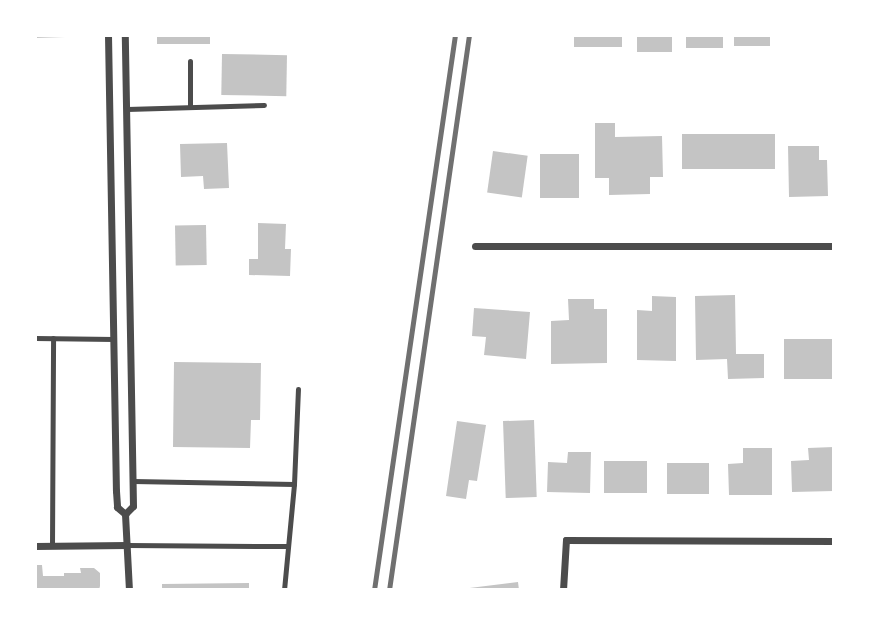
<!DOCTYPE html>
<html>
<head>
<meta charset="utf-8">
<style>
  body { margin:0 }
  #map { position:relative; width:869px; height:625px; overflow:hidden; background:#fff; font-family:Merriweather,serif }
  div>[style] { position:absolute }
  .building>* { inset:0; background:#c4c4c4; transform-origin:0 0 }
  .service>* { height:5px; margin:-2.5px; padding:0 2.5px; transform-origin:2.5px; border-radius:2.5px; background:#4c4c4c }
  .minor>* { height:7px; margin:-3.5px; padding:0 3.5px; transform-origin:3.5px; border-radius:3.5px; background:#4c4c4c }
  .rail>* { height:5px; margin:-2.5px; padding:0 2.5px; transform-origin:2.5px; border-radius:2.5px; background:#707070 }
  span { translate:-50% -50%; white-space:nowrap; text-align:center; line-height:1.15; -webkit-text-stroke:7px #fff; paint-order:stroke }
  .frame { position:absolute; inset:0; border:37px solid #fff; pointer-events:none }
</style>
</head>
<body>
<div id="map">
  <div class="building">
    <div style="clip-path:polygon(35px 35px,65px 35px,65px 37px,35px 38px)"></div>
    <div style="left:157px;top:35px;width:53px;height:9px"></div>
    <div style="left:574px;top:35px;width:48px;height:12px"></div>
    <div style="left:637px;top:35px;width:35px;height:17px"></div>
    <div style="left:686px;top:35px;width:37px;height:13px"></div>
    <div style="left:734px;top:35px;width:36px;height:11px"></div>
    <div style="left:222px;top:54px;width:65px;height:41px;rotate:1deg"></div>
    <div style="clip-path:polygon(595px 123px,615px 123px,615px 137px,662px 136px,663px 177px,650px 177px,650px 194px,609px 195px,609px 178px,595px 178px)"></div>
    <div style="left:682px;top:134px;width:93px;height:35px"></div>
    <div style="clip-path:polygon(227px 143px,229px 188px,204px 189px,203px 176px,181px 177px,180px 144px)"></div>
    <div style="clip-path:polygon(788px 146px,819px 146px,819px 160px,827px 160px,828px 196px,789px 197px)"></div>
    <div style="left:493px;top:151px;width:35px;height:42px;rotate:8deg"></div>
    <div style="left:540px;top:154px;width:39px;height:44px"></div>
    <div style="clip-path:polygon(258px 223px,286px 224px,285px 249px,291px 249px,290px 276px,249px 275px,249px 259px,258px 259px)"></div>
    <div style="left:206px;top:225px;width:40px;height:31px;rotate:89deg"></div>
    <div style="clip-path:polygon(735px 295px,736px 354px,764px 354px,764px 378px,728px 379px,727px 359px,696px 360px,695px 296px)"></div>
    <div style="clip-path:polygon(652px 296px,676px 297px,676px 361px,637px 360px,637px 310px,652px 311px)"></div>
    <div style="clip-path:polygon(568px 299px,594px 299px,594px 309px,607px 309px,607px 363px,551px 364px,551px 321px,569px 320px)"></div>
    <div style="clip-path:polygon(474px 308px,530px 312px,526px 359px,484px 355px,486px 337px,472px 336px)"></div>
    <div style="left:834px;top:339px;width:40px;height:50px;rotate:90deg"></div>
    <div style="clip-path:polygon(174px 362px,261px 363px,260px 420px,251px 420px,250px 448px,173px 447px)"></div>
    <div style="left:534px;top:420px;width:77px;height:31px;rotate:88deg"></div>
    <div style="clip-path:polygon(457px 421px,486px 425px,477px 481px,469px 480px,466px 499px,446px 496px)"></div>
    <div style="clip-path:polygon(834px 447px,834px 491px,792px 492px,791px 461px,809px 460px,808px 448px)"></div>
    <div style="clip-path:polygon(743px 448px,772px 448px,772px 495px,729px 495px,728px 464px,743px 463px)"></div>
    <div style="clip-path:polygon(568px 452px,591px 452px,590px 493px,547px 492px,548px 462px,567px 463px)"></div>
    <div style="left:647px;top:461px;width:32px;height:43px;rotate:90deg"></div>
    <div style="left:667px;top:463px;width:42px;height:31px"></div>
    <div style="clip-path:polygon(35px 565px,42px 565px,43px 576px,64px 576px,64px 573px,81px 573px,80px 568px,94px 568px,100px 573px,100px 586px,99px 590px,35px 590px)"></div>
    <div style="left:518px;top:582px;width:8px;height:63px;rotate:83deg"></div>
    <div style="clip-path:polygon(249px 583px,249px 590px,162px 590px,162px 584px)"></div>
  </div>
  <div class="service">
    <div style="left:190px;top:61px;width:44px;rotate:90deg"></div>
    <div style="left:127px;top:109px;width:137px;rotate:-1.7deg"></div>
    <div style="left:35px;top:338px;width:79px;rotate:0.7deg"></div>
    <div style="left:133px;top:481px;width:161px;rotate:1.1deg"></div>
    <div style="left:127px;top:545px;width:161px;rotate:0.4deg"></div>
    <div style="left:52px;top:546px;width:208px;rotate:-89.7deg"></div>
    <div style="left:284px;top:590px;width:106px;rotate:-84.6deg"></div>
    <div style="left:294px;top:484px;width:95px;rotate:-87.6deg"></div>
  </div>
  <div class="minor">
    <div style="left:108px;top:35px;width:456px;rotate:89deg"></div>
    <div style="left:116px;top:491px;width:16px;rotate:86deg"></div>
    <div style="left:117px;top:507px;width:11px;rotate:41deg"></div>
    <div style="left:125px;top:514px;width:76px;rotate:87deg"></div>
    <div style="left:475px;top:246px;width:359px"></div>
    <div style="left:125px;top:514px;width:11px;rotate:-45deg"></div>
    <div style="left:133px;top:506px;width:471px;rotate:-91deg"></div>
    <div style="left:35px;top:546px;width:92px;rotate:-0.6deg"></div>
    <div style="left:563px;top:590px;width:50px;rotate:-86.6deg"></div>
    <div style="left:566px;top:540px;width:268px;rotate:0.2deg"></div>
  </div>
  <div class="rail">
    <div style="left:374px;top:590px;width:561px;rotate:-81.7deg"></div>
    <div style="left:389px;top:590px;width:561px;rotate:-81.8deg"></div>
  </div>
  <div class="frame"></div>
</div>
</body>
</html>
